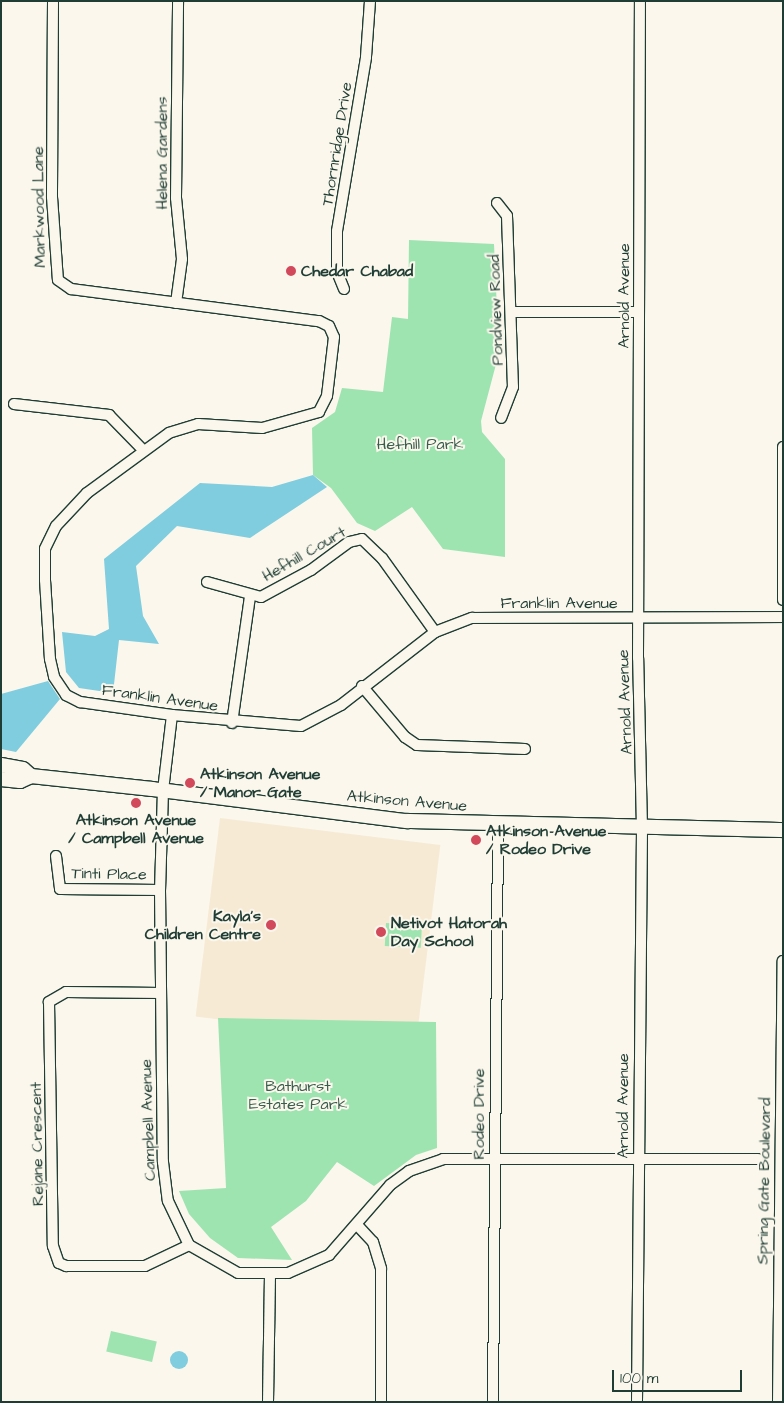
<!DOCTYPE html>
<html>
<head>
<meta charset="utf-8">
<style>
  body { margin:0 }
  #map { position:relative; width:784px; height:1403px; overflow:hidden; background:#fbf7ec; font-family:"Architects Daughter",sans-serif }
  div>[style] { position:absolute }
  .built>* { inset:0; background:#f6ead4; transform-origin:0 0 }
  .green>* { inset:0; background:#9ee4b1; transform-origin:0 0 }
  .water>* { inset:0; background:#7fcdde }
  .round { border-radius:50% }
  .roads { filter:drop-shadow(1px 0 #1f3d34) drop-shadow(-1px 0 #1f3d34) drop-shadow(0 1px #1f3d34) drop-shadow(0 -1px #1f3d34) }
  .street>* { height:10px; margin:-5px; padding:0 5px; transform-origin:5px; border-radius:5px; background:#fbf7ec }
  .secondary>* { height:14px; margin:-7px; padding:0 7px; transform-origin:7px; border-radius:7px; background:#fbf7ec }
  .dots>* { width:14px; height:14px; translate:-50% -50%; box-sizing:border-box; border:2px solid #fbf7ec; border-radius:50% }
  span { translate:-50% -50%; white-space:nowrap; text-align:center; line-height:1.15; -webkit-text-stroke:4px #fbf7ec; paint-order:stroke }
  .street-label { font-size:16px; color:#1f3d34 }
  .poi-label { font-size:16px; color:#1f3d34; font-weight:700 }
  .left { translate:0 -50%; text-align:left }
  .right { translate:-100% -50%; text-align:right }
  .park-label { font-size:16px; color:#385e4d }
  .frame { position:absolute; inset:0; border:2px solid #1f3d34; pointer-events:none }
  .scale { position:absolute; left:612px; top:1370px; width:130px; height:22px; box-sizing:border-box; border:2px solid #1f3d34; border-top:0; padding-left:6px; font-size:15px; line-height:18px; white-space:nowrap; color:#1f3d34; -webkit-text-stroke:4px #fbf7ec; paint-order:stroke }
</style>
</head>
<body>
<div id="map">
  <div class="built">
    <div style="left:220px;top:818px;width:222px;height:200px;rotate:7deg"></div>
  </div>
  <div class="green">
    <div style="clip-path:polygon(409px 240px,494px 244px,499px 353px,481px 421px,482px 432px,505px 459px,505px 557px,443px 549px,412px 507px,375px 531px,357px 523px,331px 488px,313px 475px,312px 428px,335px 412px,342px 388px,383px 392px,392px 317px,408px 319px)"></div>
    <div style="left:386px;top:923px;width:36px;height:23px;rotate:3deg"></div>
    <div style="clip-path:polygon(218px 1018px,436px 1022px,437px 1148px,416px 1155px,374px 1186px,337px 1162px,306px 1201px,271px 1227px,292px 1260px,238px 1258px,210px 1238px,189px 1214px,179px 1191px,226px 1188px)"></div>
    <div style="left:111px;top:1331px;width:47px;height:21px;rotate:13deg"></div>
  </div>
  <div class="water">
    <div style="clip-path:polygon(313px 475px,327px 487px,250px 538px,177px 526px,136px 566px,143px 616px,159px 644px,119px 640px,113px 693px,79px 688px,66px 672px,62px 632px,95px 636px,109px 629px,104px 559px,200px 483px,272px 487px)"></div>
    <div style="clip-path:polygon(48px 681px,60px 699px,16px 752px,1px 749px,1px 694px)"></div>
    <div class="round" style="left:170px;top:1351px;width:18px;height:18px"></div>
  </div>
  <div class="roads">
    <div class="street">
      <div style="left:53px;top:1px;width:196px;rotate:90.3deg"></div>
      <div style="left:52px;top:197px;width:83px;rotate:85.9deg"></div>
      <div style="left:58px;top:280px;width:16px;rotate:35deg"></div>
      <div style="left:71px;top:289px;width:250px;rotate:7.4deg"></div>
      <div style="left:319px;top:321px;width:11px;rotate:27deg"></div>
      <div style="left:329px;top:326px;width:12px;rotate:66deg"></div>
      <div style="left:334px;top:337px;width:59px;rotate:96.8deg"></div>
      <div style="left:327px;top:396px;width:18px;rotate:117deg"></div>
      <div style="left:319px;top:412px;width:59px;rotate:164.3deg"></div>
      <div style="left:262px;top:428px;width:64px;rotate:-176.4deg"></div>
      <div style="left:198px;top:424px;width:30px;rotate:163deg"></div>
      <div style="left:169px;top:433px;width:102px;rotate:143.8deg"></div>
      <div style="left:87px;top:493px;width:45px;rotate:133.2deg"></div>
      <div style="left:56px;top:526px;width:25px;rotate:116deg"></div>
      <div style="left:45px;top:549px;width:31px;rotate:90deg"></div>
      <div style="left:45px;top:580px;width:79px;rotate:86.4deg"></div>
      <div style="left:50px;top:659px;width:18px;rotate:77deg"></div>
      <div style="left:54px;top:677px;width:22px;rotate:56deg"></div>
      <div style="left:66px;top:695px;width:16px;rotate:27deg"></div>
      <div style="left:80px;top:702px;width:93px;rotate:8deg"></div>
      <div style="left:172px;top:715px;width:129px;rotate:4.9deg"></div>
      <div style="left:301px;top:726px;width:45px;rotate:-27.7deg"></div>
      <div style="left:341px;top:705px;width:119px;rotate:-37.8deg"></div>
      <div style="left:435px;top:632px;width:40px;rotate:-21deg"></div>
      <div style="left:472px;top:618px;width:311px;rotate:-0.2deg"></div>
      <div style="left:497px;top:203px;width:16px;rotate:52deg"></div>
      <div style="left:507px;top:216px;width:171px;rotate:88deg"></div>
      <div style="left:513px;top:387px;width:33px;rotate:111deg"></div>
      <div style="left:344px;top:289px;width:18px;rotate:-112deg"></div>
      <div style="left:337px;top:272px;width:41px;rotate:-90deg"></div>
      <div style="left:337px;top:231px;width:176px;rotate:-80.5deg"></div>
      <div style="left:366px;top:57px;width:56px;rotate:-85.9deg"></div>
      <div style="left:176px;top:303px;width:44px;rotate:-82.2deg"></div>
      <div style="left:182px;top:259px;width:61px;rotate:-95.6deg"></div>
      <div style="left:176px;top:198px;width:197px;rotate:-89.4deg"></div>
      <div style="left:512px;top:312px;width:126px"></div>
      <div style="left:14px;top:404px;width:96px;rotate:6.6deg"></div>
      <div style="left:109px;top:415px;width:49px;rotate:45.8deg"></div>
      <div style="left:783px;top:447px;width:153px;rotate:90deg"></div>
      <div style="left:207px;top:582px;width:56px;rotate:15.5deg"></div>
      <div style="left:261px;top:597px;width:57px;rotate:-28.4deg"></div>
      <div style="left:311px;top:570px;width:47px;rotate:-36.4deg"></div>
      <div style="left:349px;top:542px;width:13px;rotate:-13deg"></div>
      <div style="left:362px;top:539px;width:28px;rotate:44deg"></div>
      <div style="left:382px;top:558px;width:91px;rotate:54.4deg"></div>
      <div style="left:362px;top:686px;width:67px;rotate:49.9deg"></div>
      <div style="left:405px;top:737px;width:14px;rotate:34deg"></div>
      <div style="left:417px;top:745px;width:108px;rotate:2.1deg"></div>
      <div style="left:172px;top:715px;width:76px;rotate:96.8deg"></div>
      <div style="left:163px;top:790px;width:100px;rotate:91.7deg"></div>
      <div style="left:160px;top:890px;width:272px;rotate:89.4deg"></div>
      <div style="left:163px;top:1162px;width:39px;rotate:83deg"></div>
      <div style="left:168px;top:1201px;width:49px;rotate:64.5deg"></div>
      <div style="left:189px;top:1245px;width:56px;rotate:29.7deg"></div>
      <div style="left:238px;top:1273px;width:50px"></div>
      <div style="left:288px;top:1273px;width:45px;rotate:-23.7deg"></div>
      <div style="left:329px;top:1255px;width:93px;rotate:-48.9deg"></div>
      <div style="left:390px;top:1185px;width:24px;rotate:-36deg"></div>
      <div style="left:409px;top:1171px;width:36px;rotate:-19deg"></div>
      <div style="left:443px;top:1159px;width:315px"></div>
      <div style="left:232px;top:723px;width:127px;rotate:-81.9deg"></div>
      <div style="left:56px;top:856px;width:33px;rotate:83deg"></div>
      <div style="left:60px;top:889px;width:100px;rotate:0.6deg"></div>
      <div style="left:161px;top:993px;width:95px;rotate:-179.4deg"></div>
      <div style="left:66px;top:992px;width:20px;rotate:150deg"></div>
      <div style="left:49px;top:1002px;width:244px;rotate:89.1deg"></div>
      <div style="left:53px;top:1246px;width:18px;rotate:71deg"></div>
      <div style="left:59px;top:1263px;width:8px;rotate:23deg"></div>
      <div style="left:66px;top:1266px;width:79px"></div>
      <div style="left:145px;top:1266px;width:49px;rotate:-25.5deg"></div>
      <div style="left:358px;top:1226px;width:22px;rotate:47deg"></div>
      <div style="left:373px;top:1242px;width:28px;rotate:73deg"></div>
      <div style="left:381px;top:1269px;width:133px;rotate:90deg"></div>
      <div style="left:268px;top:1402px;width:126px;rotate:-89.1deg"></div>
      <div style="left:493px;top:1402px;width:576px;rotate:-89.5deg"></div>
      <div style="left:637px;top:1402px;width:574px;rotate:-89.5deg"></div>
      <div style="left:642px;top:828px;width:170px;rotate:-91.3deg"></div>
      <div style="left:638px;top:658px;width:657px;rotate:-89.83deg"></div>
      <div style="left:778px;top:1402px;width:441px;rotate:-89.4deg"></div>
    </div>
    <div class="secondary">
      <div style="left:1px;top:765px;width:22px;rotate:10deg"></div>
      <div style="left:23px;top:769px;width:11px;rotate:41deg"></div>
      <div style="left:1px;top:779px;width:19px;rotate:6deg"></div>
      <div style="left:20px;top:781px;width:12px;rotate:-24deg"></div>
      <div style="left:31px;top:776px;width:122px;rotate:6.1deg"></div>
      <div style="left:152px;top:789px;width:257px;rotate:7.2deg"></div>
      <div style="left:407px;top:821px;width:376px;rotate:1.4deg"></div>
    </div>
  </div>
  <div class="dots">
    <div style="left:291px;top:271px;background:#d1495b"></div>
    <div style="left:190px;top:783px;background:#d1495b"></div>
    <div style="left:136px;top:803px;background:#d1495b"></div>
    <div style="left:476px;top:840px;background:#d1495b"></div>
    <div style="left:271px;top:925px;background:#d1495b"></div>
    <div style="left:381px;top:932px;background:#d1495b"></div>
  </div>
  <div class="street-label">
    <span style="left:337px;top:144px;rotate:-81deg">Thornridge Drive</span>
    <span style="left:162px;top:153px;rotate:-90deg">Helena Gardens</span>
    <span style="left:39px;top:207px;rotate:-91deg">Markwood Lane</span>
    <span style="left:624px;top:296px;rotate:-90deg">Arnold Avenue</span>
    <span style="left:496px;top:310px;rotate:-92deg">Pondview Road</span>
    <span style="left:304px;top:554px;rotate:-30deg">Hefhill Court</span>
    <span style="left:559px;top:603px">Franklin Avenue</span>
    <span style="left:160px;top:698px;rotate:8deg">Franklin Avenue</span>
    <span style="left:625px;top:702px;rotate:-92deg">Arnold Avenue</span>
    <span style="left:407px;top:801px;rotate:5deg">Atkinson Avenue</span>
    <span style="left:109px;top:874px;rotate:1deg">Tinti Place</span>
    <span style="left:623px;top:1106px;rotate:-90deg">Arnold Avenue</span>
    <span style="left:479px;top:1114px;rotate:-90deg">Rodeo Drive</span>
    <span style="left:148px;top:1120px;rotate:-92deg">Campbell Avenue</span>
    <span style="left:37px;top:1144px;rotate:-91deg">Rejane Crescent</span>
    <span style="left:764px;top:1181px;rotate:-89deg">Spring Gate Boulevard</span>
  </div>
  <div class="poi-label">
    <span class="left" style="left:301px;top:271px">Chedar Chabad</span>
    <span class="left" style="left:200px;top:783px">Atkinson Avenue<br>/ Manor Gate</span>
    <span style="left:136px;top:829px">Atkinson Avenue<br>/ Campbell Avenue</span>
    <span class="left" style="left:486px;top:840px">Atkinson Avenue<br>/ Rodeo Drive</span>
    <span class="right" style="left:261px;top:925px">Kayla's<br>Children Centre</span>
    <span class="left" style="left:391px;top:932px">Netivot Hatorah<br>Day School</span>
  </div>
  <div class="park-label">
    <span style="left:420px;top:444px">Hefhill Park</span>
    <span style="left:298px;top:1095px">Bathurst<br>Estates Park</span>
  </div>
  <div class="frame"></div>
  <div class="scale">100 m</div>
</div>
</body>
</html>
